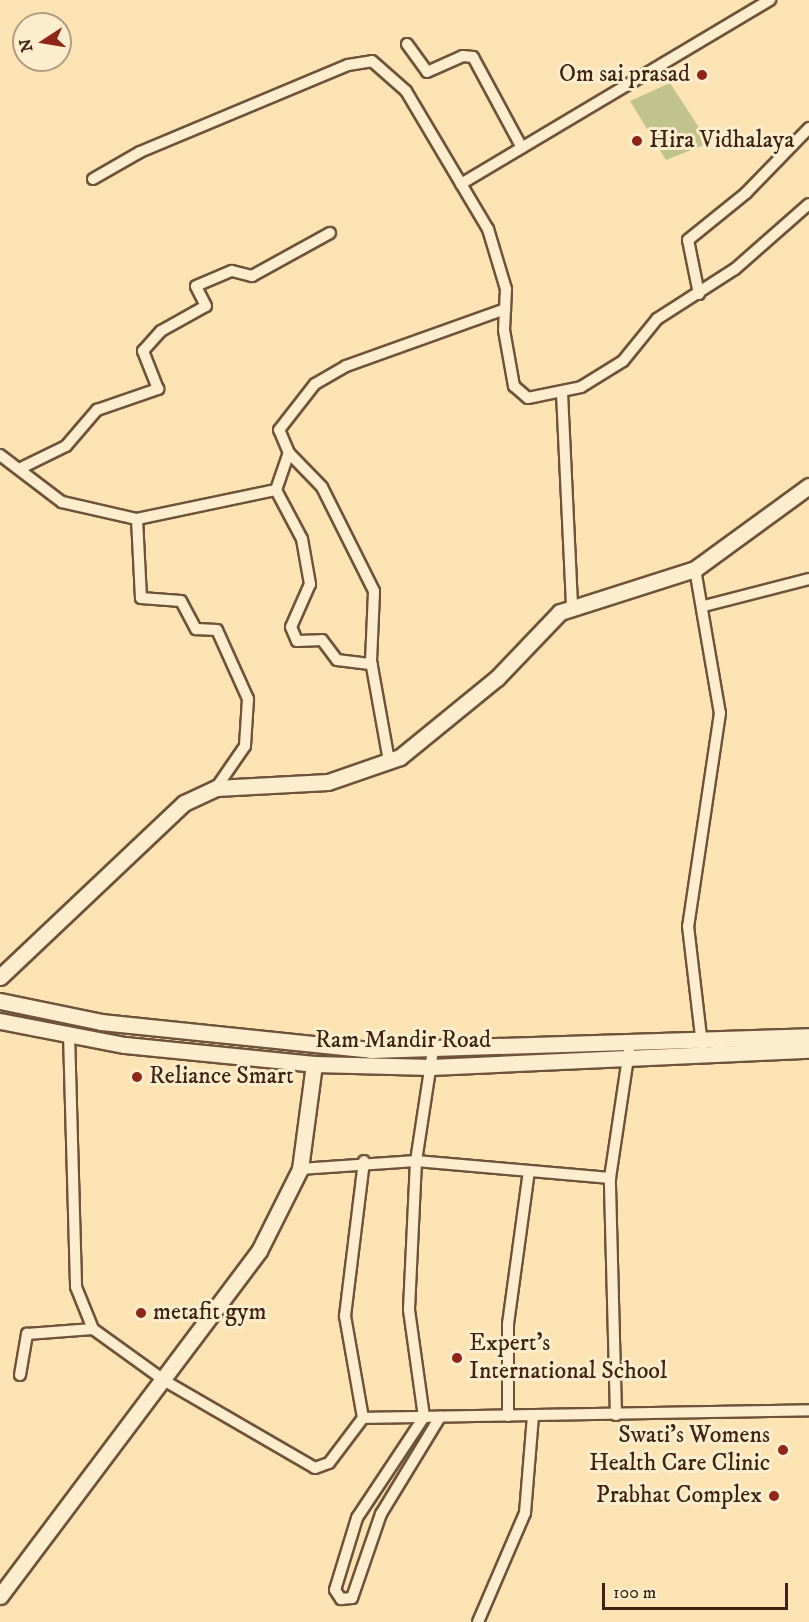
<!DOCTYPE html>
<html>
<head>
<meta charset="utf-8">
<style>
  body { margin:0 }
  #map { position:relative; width:809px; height:1622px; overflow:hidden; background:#fbe3b3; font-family:"IM FELL DW Pica",serif }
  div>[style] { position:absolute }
  .green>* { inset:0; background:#c0c38b }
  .roads { filter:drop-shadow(2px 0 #6e523a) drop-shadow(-2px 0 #6e523a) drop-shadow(0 2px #6e523a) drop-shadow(0 -2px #6e523a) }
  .street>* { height:10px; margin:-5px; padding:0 5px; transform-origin:5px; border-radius:5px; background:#fcedce }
  .secondary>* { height:15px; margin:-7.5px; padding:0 7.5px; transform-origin:7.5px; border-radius:7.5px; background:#fcedce }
  .dots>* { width:16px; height:16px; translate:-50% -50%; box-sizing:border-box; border:3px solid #fcedce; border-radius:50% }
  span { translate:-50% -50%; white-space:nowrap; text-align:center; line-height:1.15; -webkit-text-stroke:6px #fcedce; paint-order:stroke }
  .poi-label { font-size:24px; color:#3f2211 }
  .right { translate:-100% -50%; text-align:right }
  .left { translate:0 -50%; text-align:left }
  .street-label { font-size:24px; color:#3f2211 }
  .north { position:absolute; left:12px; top:12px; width:60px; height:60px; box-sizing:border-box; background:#fcedce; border:2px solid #b09c82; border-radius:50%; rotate:258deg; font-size:16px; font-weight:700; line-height:24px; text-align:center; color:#3f2211 }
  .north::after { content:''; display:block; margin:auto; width:21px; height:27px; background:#8f2418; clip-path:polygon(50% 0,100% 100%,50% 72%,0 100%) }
  .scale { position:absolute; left:602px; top:1583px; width:186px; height:27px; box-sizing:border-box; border:3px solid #3f2211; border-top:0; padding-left:8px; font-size:18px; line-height:21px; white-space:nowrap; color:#3f2211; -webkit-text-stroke:4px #fcedce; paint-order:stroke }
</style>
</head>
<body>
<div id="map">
  <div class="green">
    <div style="clip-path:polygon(670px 83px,709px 143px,666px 160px,630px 101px)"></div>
  </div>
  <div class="roads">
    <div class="street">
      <div style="left:407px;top:44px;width:34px;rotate:54deg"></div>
      <div style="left:427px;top:72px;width:39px;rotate:-24deg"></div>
      <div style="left:463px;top:56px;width:10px;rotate:6deg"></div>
      <div style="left:473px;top:57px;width:103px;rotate:61.7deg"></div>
      <div style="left:93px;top:179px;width:54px;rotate:-29.9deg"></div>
      <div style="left:140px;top:152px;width:225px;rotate:-22.7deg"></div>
      <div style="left:348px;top:65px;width:24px;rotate:-9deg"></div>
      <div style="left:372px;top:61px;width:45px;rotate:41.4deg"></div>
      <div style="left:406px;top:91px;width:161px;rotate:59.3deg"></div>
      <div style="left:488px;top:229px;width:63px;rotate:73.3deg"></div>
      <div style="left:506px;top:289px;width:41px;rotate:92.8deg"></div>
      <div style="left:504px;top:330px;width:57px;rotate:79.9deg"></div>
      <div style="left:514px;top:386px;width:18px;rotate:41deg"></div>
      <div style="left:528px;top:398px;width:54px;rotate:-11.7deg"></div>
      <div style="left:581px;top:387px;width:49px;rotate:-31.8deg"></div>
      <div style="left:623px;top:361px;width:54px;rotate:-51deg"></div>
      <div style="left:657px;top:319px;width:93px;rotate:-32.7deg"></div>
      <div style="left:735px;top:269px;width:98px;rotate:-41.3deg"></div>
      <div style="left:461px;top:184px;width:360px;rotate:-30.8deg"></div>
      <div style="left:699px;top:294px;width:55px;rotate:-101.5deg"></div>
      <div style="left:688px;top:240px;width:75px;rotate:-39deg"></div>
      <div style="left:746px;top:193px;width:91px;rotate:-45.9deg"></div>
      <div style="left:562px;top:393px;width:215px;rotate:87.3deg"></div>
      <div style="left:0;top:455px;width:78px;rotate:37.2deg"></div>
      <div style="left:62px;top:502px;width:77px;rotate:12.8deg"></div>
      <div style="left:137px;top:519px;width:142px;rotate:-11.8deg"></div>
      <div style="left:276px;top:490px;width:39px;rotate:-71deg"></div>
      <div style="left:19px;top:469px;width:52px;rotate:-26.1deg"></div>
      <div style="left:66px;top:446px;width:48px;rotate:-49.3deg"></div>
      <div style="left:97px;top:410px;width:65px;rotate:-19deg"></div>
      <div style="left:158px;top:389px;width:41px;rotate:-111.5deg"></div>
      <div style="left:143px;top:351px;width:27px;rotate:-48deg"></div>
      <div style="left:161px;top:331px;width:51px;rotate:-29.1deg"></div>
      <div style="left:206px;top:306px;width:22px;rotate:-117deg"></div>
      <div style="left:196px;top:286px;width:39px;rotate:-23deg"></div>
      <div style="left:232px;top:271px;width:21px;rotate:14deg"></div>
      <div style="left:252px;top:276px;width:89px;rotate:-28.9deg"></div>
      <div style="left:276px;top:490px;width:55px;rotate:62deg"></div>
      <div style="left:302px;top:539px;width:46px;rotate:79.9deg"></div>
      <div style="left:310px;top:584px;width:47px;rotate:113.8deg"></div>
      <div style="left:291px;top:627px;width:15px;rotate:67deg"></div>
      <div style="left:297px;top:641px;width:25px;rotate:-2deg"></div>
      <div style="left:322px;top:640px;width:25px;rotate:53deg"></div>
      <div style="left:337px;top:660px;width:35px;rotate:7deg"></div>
      <div style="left:137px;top:519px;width:79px;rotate:87.1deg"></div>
      <div style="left:141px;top:598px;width:40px;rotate:4.3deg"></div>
      <div style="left:181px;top:601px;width:32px;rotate:62deg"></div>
      <div style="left:196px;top:629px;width:21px;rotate:3deg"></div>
      <div style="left:217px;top:630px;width:76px;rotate:65.8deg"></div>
      <div style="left:248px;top:699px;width:47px;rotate:93.7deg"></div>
      <div style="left:245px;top:746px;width:51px;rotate:124.6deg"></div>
      <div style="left:695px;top:569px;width:146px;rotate:80.2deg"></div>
      <div style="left:720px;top:713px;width:215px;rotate:98.5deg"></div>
      <div style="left:688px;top:926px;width:120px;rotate:83.3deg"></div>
      <div style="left:704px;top:606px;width:108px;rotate:-14.4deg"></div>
      <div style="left:389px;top:761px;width:102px;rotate:-100.2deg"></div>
      <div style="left:371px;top:661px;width:70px;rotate:-87.5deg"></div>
      <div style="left:374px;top:591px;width:116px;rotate:-116.6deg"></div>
      <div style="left:322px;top:487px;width:47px;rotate:-134.1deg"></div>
      <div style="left:289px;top:453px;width:25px;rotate:-113deg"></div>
      <div style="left:279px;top:430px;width:58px;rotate:-52deg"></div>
      <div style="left:315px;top:384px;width:36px;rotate:-30deg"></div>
      <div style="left:346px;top:366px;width:169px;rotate:-19.7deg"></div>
      <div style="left:69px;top:1034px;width:253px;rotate:88.4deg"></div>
      <div style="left:76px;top:1287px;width:45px;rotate:68deg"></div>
      <div style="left:93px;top:1329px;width:89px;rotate:35.8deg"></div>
      <div style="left:165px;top:1381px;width:173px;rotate:30.1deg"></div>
      <div style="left:315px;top:1468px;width:15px;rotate:-20deg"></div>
      <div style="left:329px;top:1463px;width:56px;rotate:-52.9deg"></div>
      <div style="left:363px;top:1418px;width:446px;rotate:-1deg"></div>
      <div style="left:433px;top:1050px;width:112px;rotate:98.7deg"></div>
      <div style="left:416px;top:1161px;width:149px;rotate:92.7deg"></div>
      <div style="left:409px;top:1310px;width:108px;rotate:82deg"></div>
      <div style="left:424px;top:1417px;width:121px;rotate:123.6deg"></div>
      <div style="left:357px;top:1518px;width:75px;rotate:107deg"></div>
      <div style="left:335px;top:1590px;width:11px;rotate:56deg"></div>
      <div style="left:341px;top:1599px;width:11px;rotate:-5deg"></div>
      <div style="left:352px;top:1598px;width:89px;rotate:-71deg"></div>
      <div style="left:381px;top:1514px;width:114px;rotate:-58.7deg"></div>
      <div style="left:300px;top:1169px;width:116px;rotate:-3.9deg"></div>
      <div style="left:416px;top:1161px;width:195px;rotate:5deg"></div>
      <div style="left:20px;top:1375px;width:42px;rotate:-80.3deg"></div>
      <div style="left:27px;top:1334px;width:66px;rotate:-4.3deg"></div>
      <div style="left:616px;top:1415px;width:237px;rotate:-91.5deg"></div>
      <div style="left:610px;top:1178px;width:128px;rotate:-81.5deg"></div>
      <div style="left:508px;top:1416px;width:92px;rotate:-90deg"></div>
      <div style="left:508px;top:1324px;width:154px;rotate:-82.2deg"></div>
      <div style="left:363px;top:1418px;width:104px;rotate:-100deg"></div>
      <div style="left:345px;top:1316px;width:156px;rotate:-83deg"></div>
      <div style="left:478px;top:1622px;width:119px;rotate:-66.7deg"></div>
      <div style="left:525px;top:1513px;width:97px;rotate:-85.3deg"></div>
    </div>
    <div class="secondary">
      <div style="left:0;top:977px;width:253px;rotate:-43.4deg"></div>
      <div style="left:184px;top:803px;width:35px;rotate:-25deg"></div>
      <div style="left:216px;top:788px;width:112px;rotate:-3.1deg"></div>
      <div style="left:328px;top:782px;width:76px;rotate:-19.1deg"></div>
      <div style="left:400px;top:757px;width:125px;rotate:-39.2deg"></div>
      <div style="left:497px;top:678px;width:91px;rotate:-46.3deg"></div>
      <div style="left:560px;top:612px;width:142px;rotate:-17.7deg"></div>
      <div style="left:695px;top:569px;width:141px;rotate:-36.1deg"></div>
      <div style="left:0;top:1001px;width:103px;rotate:11.7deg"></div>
      <div style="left:101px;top:1022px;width:271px;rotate:5.9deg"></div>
      <div style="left:371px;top:1050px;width:438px;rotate:-1.8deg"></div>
      <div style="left:0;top:1021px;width:127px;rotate:10.9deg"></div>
      <div style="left:125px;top:1045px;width:190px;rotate:5.7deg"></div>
      <div style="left:314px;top:1064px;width:117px;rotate:1.5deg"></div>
      <div style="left:431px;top:1067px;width:378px;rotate:-2.6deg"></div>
      <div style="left:0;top:1596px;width:431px;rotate:-53.1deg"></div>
      <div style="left:259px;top:1251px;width:92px;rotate:-63.4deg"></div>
      <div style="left:300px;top:1169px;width:106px;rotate:-82.4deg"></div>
    </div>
  </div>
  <div class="dots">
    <div style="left:702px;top:75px;background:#8f2418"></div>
    <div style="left:637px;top:141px;background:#8f2418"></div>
    <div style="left:137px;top:1077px;background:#8f2418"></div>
    <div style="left:141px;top:1313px;background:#8f2418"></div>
    <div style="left:457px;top:1358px;background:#8f2418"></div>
    <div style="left:783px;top:1450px;background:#8f2418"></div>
    <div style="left:774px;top:1496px;background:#8f2418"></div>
  </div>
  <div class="poi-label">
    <span class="right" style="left:690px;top:75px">Om sai prasad</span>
    <span class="left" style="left:649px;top:141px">Hira Vidhalaya</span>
    <span class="left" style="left:149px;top:1077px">Reliance Smart</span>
    <span class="left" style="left:153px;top:1313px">metafit gym</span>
    <span class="left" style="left:469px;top:1358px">Expert's<br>International School</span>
    <span class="right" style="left:770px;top:1450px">Swati's Womens<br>Health Care Clinic</span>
    <span class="right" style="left:762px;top:1496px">Prabhat Complex</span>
  </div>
  <div class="street-label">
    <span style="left:403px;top:1041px">Ram Mandir Road</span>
  </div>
  <div class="north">N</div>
  <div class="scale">100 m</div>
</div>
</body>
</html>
